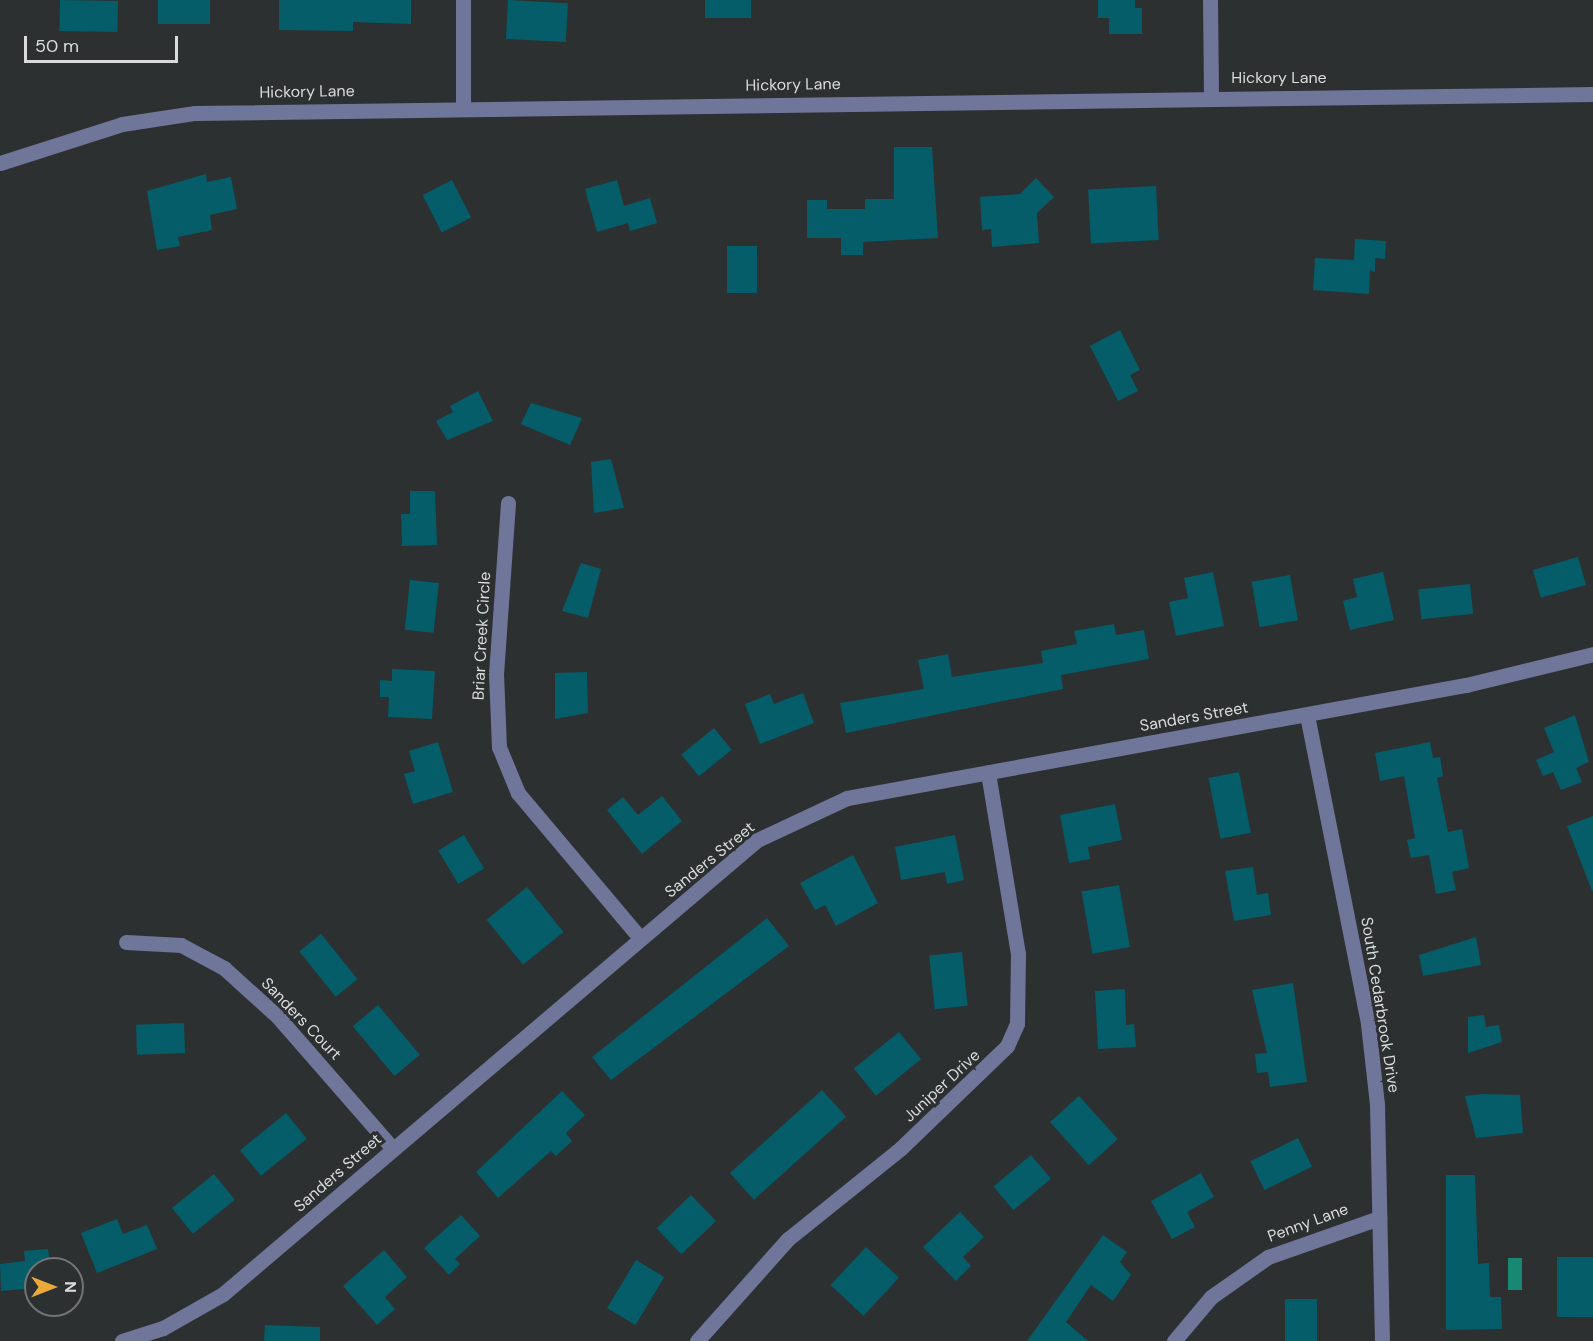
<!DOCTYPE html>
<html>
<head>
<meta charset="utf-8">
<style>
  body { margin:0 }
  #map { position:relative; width:1593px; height:1341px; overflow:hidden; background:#2d3031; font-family:"DM Sans",sans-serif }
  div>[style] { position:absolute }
  .water>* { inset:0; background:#188872; transform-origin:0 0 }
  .building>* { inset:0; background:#045d68; transform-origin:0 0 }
  .minor>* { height:15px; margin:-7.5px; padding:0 7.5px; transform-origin:7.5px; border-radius:7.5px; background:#6f769a }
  span { translate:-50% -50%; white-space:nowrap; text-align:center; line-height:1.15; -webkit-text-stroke:6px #2d3031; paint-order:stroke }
  .street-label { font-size:16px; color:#d9dbdc }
  .north { position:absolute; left:24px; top:1257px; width:60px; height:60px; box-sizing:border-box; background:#2d3031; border:2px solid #727475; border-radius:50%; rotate:90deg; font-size:16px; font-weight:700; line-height:24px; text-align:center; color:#d9dbdc }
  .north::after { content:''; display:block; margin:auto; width:21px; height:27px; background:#eca93a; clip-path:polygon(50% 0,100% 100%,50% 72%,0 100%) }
  .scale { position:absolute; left:24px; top:36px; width:154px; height:27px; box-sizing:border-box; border:3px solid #d9dbdc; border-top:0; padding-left:8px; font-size:18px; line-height:21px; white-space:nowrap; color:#d9dbdc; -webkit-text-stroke:4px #2d3031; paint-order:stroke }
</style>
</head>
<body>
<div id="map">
  <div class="water">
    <div style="left:1508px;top:1258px;width:14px;height:32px"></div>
  </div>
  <div class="building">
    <div style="left:60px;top:0;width:58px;height:31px;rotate:1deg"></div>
    <div style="left:158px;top:0;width:52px;height:24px"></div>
    <div style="clip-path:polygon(279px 0,411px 0,411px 24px,353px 22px,353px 31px,279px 30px)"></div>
    <div style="left:508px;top:0;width:60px;height:39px;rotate:3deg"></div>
    <div style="left:705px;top:0;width:46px;height:18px"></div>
    <div style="clip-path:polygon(1098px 0,1135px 0,1135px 8px,1142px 8px,1142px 34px,1109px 34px,1109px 18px,1098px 18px)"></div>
    <div style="clip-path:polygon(894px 147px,932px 147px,938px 238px,863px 242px,863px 255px,841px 255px,841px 238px,807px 238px,807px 200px,827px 200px,827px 209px,865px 209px,865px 199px,894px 199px)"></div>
    <div style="clip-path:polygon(206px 174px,207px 182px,231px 177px,237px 209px,210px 215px,212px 230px,178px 237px,180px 246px,157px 250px,147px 191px)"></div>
    <div style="clip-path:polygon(1036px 178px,1054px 197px,1037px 213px,1039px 243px,992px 247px,991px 229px,982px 230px,980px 197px,1020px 194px)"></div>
    <div style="left:452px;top:180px;width:42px;height:33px;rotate:63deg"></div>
    <div style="clip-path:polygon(617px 180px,624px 206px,650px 198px,657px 223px,630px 231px,628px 223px,597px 232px,585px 189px)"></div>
    <div style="left:1156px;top:186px;width:54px;height:68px;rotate:87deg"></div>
    <div style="clip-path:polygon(1355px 239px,1386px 241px,1385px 259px,1375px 258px,1375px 272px,1370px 270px,1369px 294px,1313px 290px,1315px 258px,1354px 260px)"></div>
    <div style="left:727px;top:246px;width:30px;height:47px"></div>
    <div style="clip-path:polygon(1120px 330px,1140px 370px,1130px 375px,1138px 391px,1118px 401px,1090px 346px)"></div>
    <div style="clip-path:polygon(478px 391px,493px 421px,447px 440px,436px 421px,453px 412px,450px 406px)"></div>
    <div style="clip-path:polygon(531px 403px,582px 418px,570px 445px,521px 424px)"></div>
    <div style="clip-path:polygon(611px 459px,624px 508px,594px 513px,591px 462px)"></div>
    <div style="clip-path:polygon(410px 491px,435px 491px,437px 545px,402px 546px,401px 514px,410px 514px)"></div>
    <div style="left:1578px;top:557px;width:29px;height:47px;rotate:74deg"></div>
    <div style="clip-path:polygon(581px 563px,601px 569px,588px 618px,562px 611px)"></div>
    <div style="clip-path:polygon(1213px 572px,1224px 626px,1176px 636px,1169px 602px,1188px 598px,1184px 578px)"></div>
    <div style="clip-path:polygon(1383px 572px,1394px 620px,1350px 630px,1343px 601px,1357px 597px,1353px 579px)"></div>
    <div style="left:1290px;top:575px;width:46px;height:39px;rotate:80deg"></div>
    <div style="left:410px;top:580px;width:29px;height:50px;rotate:6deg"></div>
    <div style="left:1470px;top:584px;width:30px;height:52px;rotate:84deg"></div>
    <div style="clip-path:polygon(1114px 624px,1116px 635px,1144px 630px,1149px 659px,1061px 675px,1063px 689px,846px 733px,840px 703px,924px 689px,918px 660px,948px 654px,952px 677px,1043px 663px,1041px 651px,1077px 644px,1074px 631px)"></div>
    <div style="clip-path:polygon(392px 669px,435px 671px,432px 719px,388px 717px,389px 697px,380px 697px,380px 680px,392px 681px)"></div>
    <div style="clip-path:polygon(587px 672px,588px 713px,555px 719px,555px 673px)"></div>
    <div style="clip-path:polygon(803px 693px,814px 723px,760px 744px,745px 704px,770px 694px,774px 704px)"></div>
    <div style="clip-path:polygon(1575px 715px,1589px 762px,1576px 768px,1582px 782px,1561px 790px,1553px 772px,1543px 776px,1536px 760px,1554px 752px,1544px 728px)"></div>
    <div style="left:714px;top:728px;width:28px;height:42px;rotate:51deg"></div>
    <div style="clip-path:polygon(438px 742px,453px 792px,413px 804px,404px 774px,415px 771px,409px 751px)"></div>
    <div style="clip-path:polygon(1430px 742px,1433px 758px,1440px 757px,1443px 776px,1437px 778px,1448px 832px,1462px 829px,1469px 868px,1452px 872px,1456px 890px,1436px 894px,1429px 855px,1411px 858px,1407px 840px,1415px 838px,1404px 776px,1380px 781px,1375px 753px)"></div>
    <div style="left:1239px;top:772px;width:62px;height:31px;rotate:79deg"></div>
    <div style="clip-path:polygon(662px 796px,682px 821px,642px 854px,607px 810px,623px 797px,638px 815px)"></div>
    <div style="clip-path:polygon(1115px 804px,1122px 840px,1088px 847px,1090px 859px,1069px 863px,1060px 815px)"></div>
    <div style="clip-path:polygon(1593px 816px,1593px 891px,1592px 891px,1567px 826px)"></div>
    <div style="left:464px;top:835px;width:39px;height:30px;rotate:59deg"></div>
    <div style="clip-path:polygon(955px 835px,964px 880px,947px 884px,945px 872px,901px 880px,895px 847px)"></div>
    <div style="clip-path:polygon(853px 855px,878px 903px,836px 926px,825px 905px,815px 910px,800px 883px)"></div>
    <div style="clip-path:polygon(1253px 867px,1257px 895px,1268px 893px,1271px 915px,1234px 921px,1225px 871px)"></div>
    <div style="left:1119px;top:885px;width:63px;height:38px;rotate:80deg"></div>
    <div style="left:527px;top:887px;width:58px;height:52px;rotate:51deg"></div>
    <div style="clip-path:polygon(767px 918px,789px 946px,611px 1080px,592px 1057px)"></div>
    <div style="left:321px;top:934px;width:58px;height:28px;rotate:51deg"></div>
    <div style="clip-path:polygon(1476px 937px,1481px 965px,1423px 976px,1419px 955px)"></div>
    <div style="left:962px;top:952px;width:54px;height:33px;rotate:84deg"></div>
    <div style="clip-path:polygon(1293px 983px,1307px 1082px,1270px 1087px,1268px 1072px,1257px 1073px,1255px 1054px,1267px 1053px,1252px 990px)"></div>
    <div style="clip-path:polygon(1125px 989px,1126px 1025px,1134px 1024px,1136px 1047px,1098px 1049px,1095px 991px)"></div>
    <div style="left:378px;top:1005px;width:65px;height:33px;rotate:50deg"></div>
    <div style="clip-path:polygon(1484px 1015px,1486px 1027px,1499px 1025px,1502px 1042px,1468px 1053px,1468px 1017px)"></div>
    <div style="left:184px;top:1023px;width:30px;height:48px;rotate:88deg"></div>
    <div style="left:899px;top:1032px;width:35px;height:58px;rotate:51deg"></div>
    <div style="left:822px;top:1090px;width:36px;height:124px;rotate:48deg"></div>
    <div style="clip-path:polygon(562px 1091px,585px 1115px,566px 1133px,572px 1141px,556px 1156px,551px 1151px,498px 1198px,476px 1172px)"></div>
    <div style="clip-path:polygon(1483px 1094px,1520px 1095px,1523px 1133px,1476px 1138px,1465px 1096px)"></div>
    <div style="left:1079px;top:1096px;width:58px;height:39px;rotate:48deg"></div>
    <div style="left:286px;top:1113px;width:33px;height:59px;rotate:51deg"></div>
    <div style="left:1298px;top:1138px;width:32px;height:53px;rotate:64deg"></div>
    <div style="left:1031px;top:1155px;width:31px;height:49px;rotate:50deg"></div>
    <div style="clip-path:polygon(1201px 1173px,1214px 1197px,1187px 1212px,1195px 1227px,1172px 1239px,1151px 1201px)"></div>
    <div style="left:214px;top:1174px;width:33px;height:54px;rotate:51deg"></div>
    <div style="clip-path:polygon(1446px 1175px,1475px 1175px,1478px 1264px,1489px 1263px,1490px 1297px,1501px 1297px,1502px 1329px,1446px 1330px)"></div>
    <div style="left:691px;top:1195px;width:36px;height:48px;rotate:46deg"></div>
    <div style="clip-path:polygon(960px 1212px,984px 1237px,963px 1257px,971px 1266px,956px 1281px,923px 1247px)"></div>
    <div style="clip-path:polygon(461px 1215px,480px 1236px,455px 1259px,460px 1264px,449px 1275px,424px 1248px)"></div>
    <div style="clip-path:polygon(117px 1219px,123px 1234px,147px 1225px,157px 1249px,97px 1273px,81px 1233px)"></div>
    <div style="clip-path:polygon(1103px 1235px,1127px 1252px,1120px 1262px,1131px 1275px,1113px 1301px,1091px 1285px,1066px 1322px,1088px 1341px,1027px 1341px)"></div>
    <div style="left:866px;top:1247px;width:45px;height:52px;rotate:43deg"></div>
    <div style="clip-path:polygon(48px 1249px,51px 1269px,36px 1269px,36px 1288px,1px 1291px,0 1264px,25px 1261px,24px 1251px)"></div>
    <div style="clip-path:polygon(384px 1250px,407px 1277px,385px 1297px,395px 1309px,377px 1325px,343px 1286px)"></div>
    <div style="left:1593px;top:1257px;width:60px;height:36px;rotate:90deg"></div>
    <div style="left:636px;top:1260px;width:33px;height:56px;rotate:31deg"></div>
    <div style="left:1285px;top:1299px;width:32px;height:42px"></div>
    <div style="clip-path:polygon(265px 1325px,320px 1327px,320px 1341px,264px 1341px)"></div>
  </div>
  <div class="minor">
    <div style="left:463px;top:0;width:106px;rotate:90deg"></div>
    <div style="left:1210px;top:0;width:97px;rotate:89.4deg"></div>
    <div style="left:0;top:163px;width:128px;rotate:-17.7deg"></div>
    <div style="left:122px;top:124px;width:74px;rotate:-8.6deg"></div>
    <div style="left:195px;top:113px;width:1398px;rotate:-0.78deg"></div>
    <div style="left:508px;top:503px;width:170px;rotate:94deg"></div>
    <div style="left:496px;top:673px;width:74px;rotate:87.7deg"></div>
    <div style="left:499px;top:747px;width:50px;rotate:67.6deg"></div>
    <div style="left:518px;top:793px;width:189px;rotate:49.9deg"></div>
    <div style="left:1307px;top:715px;width:315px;rotate:78.8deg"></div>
    <div style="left:1368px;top:1024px;width:81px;rotate:83.6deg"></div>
    <div style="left:1377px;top:1104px;width:237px;rotate:88.8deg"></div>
    <div style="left:126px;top:942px;width:55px;rotate:3.1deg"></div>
    <div style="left:181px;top:945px;width:49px;rotate:28.1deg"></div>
    <div style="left:224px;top:968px;width:73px;rotate:42.2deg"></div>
    <div style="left:278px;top:1017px;width:175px;rotate:48.9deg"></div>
    <div style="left:122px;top:1341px;width:43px;rotate:-17.6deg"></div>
    <div style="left:163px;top:1328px;width:69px;rotate:-29.5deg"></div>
    <div style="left:223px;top:1294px;width:701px;rotate:-40.37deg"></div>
    <div style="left:757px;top:840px;width:99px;rotate:-25deg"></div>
    <div style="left:847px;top:798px;width:629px;rotate:-10.35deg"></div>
    <div style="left:1466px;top:685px;width:131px;rotate:-13.7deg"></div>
    <div style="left:697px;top:1341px;width:137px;rotate:-48.3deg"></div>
    <div style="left:788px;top:1239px;width:145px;rotate:-38.8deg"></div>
    <div style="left:901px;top:1148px;width:147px;rotate:-43.9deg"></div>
    <div style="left:1007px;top:1046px;width:24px;rotate:-66deg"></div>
    <div style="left:1017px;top:1024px;width:70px;rotate:-89.2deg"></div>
    <div style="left:1018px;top:954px;width:184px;rotate:-99.4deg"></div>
    <div style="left:1174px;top:1341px;width:57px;rotate:-49.9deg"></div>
    <div style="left:1211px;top:1297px;width:70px;rotate:-35.1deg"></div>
    <div style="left:1268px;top:1257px;width:118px;rotate:-19.4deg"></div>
  </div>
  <div class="street-label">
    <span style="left:1279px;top:78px">Hickory Lane</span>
    <span style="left:793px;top:85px;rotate:-1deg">Hickory Lane</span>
    <span style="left:307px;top:92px;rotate:-1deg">Hickory Lane</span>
    <span style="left:482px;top:636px;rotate:-87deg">Briar Creek Circle</span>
    <span style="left:1194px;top:717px;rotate:-10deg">Sanders Street</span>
    <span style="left:710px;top:860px;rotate:-39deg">Sanders Street</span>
    <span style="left:1380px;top:1005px;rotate:81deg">South Cedarbrook Drive</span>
    <span style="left:301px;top:1019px;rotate:46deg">Sanders Court</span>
    <span style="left:942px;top:1086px;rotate:-43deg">Juniper Drive</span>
    <span style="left:338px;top:1173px;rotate:-41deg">Sanders Street</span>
    <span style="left:1308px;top:1223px;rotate:-20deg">Penny Lane</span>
  </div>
  <div class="north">N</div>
  <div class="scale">50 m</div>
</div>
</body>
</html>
